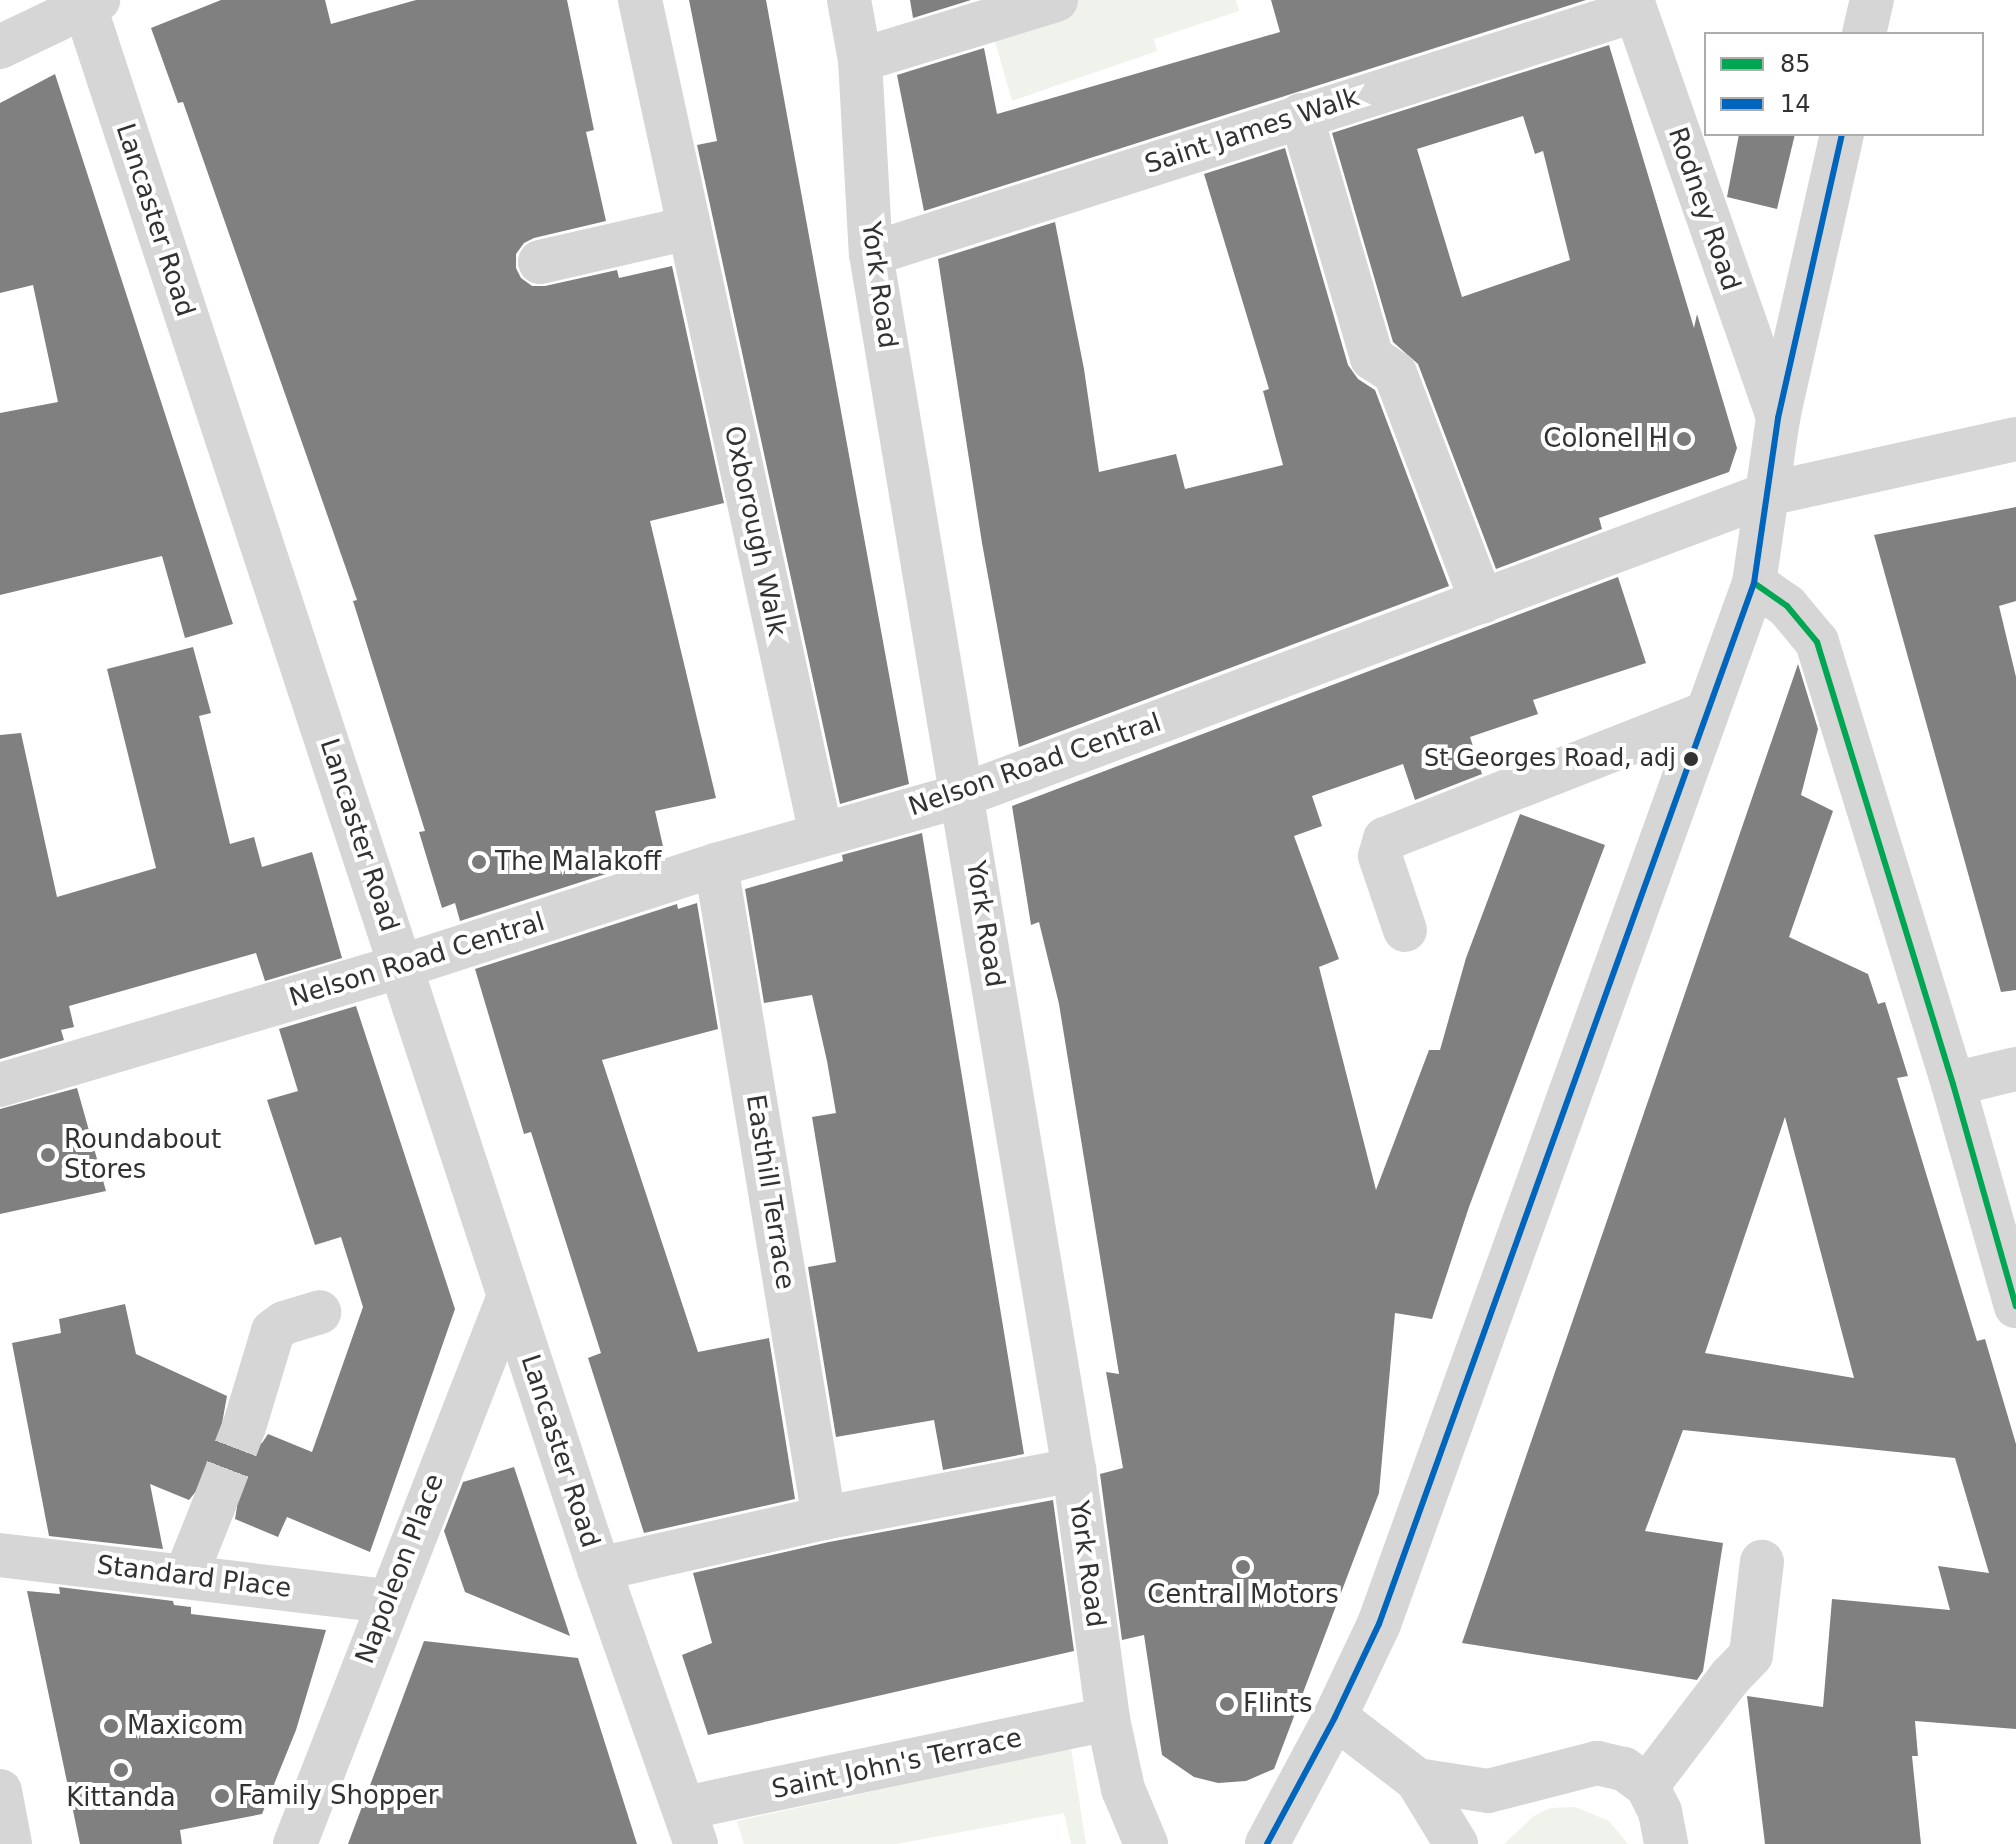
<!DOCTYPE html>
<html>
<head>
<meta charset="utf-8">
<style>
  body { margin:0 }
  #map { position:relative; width:2016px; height:1844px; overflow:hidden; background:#fff; font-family:"DejaVu Sans",sans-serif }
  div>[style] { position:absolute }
  .green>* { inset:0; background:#f0f2ec }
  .building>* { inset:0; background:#808080 }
  .minor-tunnel>* { height:44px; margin-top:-22px; transform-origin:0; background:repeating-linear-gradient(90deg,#d6d6d6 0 44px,transparent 0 66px) }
  .minor>* { height:44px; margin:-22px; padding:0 22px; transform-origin:22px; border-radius:22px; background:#d6d6d6 }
  .bus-1>* { height:6px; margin:-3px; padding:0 3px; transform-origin:3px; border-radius:3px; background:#00a651 }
  .bus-2>* { height:6px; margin:-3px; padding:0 3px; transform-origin:3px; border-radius:3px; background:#0065bd }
  .dots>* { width:22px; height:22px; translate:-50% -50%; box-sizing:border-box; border:4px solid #fff; border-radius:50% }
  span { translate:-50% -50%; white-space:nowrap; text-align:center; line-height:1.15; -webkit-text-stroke:8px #fff; paint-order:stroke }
  .bus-label { font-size:24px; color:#323232 }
  .right { translate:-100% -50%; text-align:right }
  .street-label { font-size:26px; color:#323232 }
  .poi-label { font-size:26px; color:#323232 }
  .left { translate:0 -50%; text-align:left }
  .legend { position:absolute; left:1704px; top:32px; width:280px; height:104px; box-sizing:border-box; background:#fff; border:2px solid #adadad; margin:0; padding:10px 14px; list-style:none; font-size:24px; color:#323232 }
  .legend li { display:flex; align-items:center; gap:16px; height:40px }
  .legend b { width:40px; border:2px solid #adadad }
</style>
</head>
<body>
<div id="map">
  <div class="green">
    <div style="clip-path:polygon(1006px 0,1236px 0,1239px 11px,1154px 39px,1157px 51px,1012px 101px,985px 6px)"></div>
    <div style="clip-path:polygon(1071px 1748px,1086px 1844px,1071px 1844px,1064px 1813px,896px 1844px,744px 1844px,737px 1821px)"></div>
    <div style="clip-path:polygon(1575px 1807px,1609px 1821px,1628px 1844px,1504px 1844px,1534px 1816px,1550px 1808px)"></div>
  </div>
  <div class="building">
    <div style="clip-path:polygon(221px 0,325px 0,331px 24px,416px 0,567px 0,594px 130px,586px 132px,606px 221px,534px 238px,524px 243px,516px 254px,516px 268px,521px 278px,532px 286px,545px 286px,617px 270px,619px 278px,672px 266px,724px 503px,650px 521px,716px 798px,655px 811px,665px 855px,460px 921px,455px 903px,442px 908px,419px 832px,425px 831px,353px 601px,357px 600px,183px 102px,178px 103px,151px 28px)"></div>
    <div style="clip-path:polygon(689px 0,766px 0,909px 784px,840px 804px,697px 145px,717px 141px)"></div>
    <div style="clip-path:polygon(910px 0,971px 0,913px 18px)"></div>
    <div style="clip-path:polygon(1271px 0,1586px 0,924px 211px,897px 75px,984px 48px,997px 114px,1280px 32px)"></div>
    <div style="clip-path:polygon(evenodd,1609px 45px,1694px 328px,1697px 314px,1737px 448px,1729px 472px,1599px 518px,1602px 529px,1496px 569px,1418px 364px,1393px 342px,1332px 133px,1609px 45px,1523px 116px,1535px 154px,1543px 151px,1570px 260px,1462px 297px,1417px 149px,1523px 116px)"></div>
    <div style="clip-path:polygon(55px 74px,233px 624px,185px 638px,162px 556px,0 595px,0 413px,58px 402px,33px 285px,0 293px,0 103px)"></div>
    <div style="clip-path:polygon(1739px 134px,1795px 134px,1777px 209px,1727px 197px)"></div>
    <div style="clip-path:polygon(1285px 148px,1348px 365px,1358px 379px,1375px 390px,1449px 586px,1019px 747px,982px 543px,938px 259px,1055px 222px,1084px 369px,1099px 472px,1176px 454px,1185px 489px,1283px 465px,1263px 391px,1269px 389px,1204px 174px)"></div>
    <div style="clip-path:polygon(2016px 507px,2016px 601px,1999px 606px,2016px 677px,2016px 990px,2001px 992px,1874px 535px)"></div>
    <div style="clip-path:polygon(1618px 577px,1646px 663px,1533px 700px,1538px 714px,1470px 737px,1482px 774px,1415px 800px,1403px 764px,1312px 796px,1322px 826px,1294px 836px,1339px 959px,1319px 967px,1376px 1190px,1429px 1050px,1440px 1050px,1466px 958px,1520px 814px,1605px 845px,1469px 1207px,1432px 1319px,1395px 1313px,1379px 1493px,1274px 1769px,1246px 1781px,1218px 1783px,1194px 1777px,1162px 1755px,1144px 1635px,1122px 1640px,1100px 1474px,1123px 1468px,1106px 1372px,1119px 1374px,1059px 1004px,1039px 922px,1031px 925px,1012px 806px)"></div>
    <div style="clip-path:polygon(193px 647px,211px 713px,199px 716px,230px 844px,254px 837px,262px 867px,312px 852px,342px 958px,265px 981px,256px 953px,69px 1006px,74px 1027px,61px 1030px,64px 1040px,0 1059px,0 735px,21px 733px,57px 897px,156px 868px,107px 669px)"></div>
    <div style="clip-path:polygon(evenodd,1798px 664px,1818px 729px,1801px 795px,1833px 811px,1789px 937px,1868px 974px,1878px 1004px,1885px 1002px,1908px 1076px,1897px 1078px,1977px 1341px,1985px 1339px,2016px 1444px,2016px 1729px,1915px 1721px,1918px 1756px,1912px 1756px,1921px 1844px,1765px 1844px,1747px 1696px,1823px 1707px,1832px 1599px,1950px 1610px,1938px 1566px,1989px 1573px,1955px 1458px,1683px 1430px,1645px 1531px,1723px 1543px,1703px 1671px,1697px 1680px,1462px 1643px,1798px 664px,1785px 1117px,1841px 1329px,1854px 1378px,1705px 1353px,1785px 1117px)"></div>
    <div style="clip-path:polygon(922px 833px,1024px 1454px,943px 1470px,934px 1420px,836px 1437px,808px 1267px,836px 1262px,812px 1117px,836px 1113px,827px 1061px,812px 995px,764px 1003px,745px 889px,843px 861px,842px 855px)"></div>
    <div style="clip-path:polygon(697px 903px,718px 1029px,602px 1060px,698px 1352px,769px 1338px,795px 1499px,644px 1533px,588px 1358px,601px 1353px,531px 1132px,524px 1134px,475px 969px,677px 904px,678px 909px)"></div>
    <div style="clip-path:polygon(356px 1006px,455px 1309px,370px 1552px,287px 1517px,278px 1537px,235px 1519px,237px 1507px,232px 1495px,222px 1487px,209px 1485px,197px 1490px,189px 1500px,150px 1484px,163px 1549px,49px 1536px,12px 1343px,61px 1333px,59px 1319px,125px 1304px,136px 1354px,227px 1396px,221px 1429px,227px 1442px,237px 1448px,250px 1448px,262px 1443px,268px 1434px,312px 1452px,363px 1307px,341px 1237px,315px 1245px,267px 1100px,298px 1091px,279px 1029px)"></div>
    <div style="clip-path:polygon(77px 1088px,106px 1191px,0 1214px,0 1109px)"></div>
    <div style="clip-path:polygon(514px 1467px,570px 1636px,465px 1592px,444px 1531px,463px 1482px)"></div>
    <div style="clip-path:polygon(1053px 1500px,1074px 1651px,708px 1735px,682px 1655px,712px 1643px,693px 1573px,829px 1542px)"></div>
    <div style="clip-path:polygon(59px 1587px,173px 1601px,174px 1605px,191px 1607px,191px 1614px,326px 1630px,296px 1730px,262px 1814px,180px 1830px,182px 1844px,80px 1844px,27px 1591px,60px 1594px)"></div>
    <div style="clip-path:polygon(424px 1641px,578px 1658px,637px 1844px,348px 1844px)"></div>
  </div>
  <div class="minor-tunnel">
    <div style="left:212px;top:1510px;width:92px;rotate:-69deg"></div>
  </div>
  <div class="minor">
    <div style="left:640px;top:0;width:853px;rotate:77.76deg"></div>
    <div style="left:849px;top:0;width:61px;rotate:79.6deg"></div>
    <div style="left:860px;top:60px;width:194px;rotate:86.8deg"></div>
    <div style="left:871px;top:254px;width:1233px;rotate:80.52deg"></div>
    <div style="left:1074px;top:1470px;width:251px;rotate:82.2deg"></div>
    <div style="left:1108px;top:1719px;width:72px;rotate:77.9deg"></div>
    <div style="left:1123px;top:1789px;width:60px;rotate:67.3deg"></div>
    <div style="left:1632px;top:0;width:443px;rotate:70.7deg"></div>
    <div style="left:85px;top:7px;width:1644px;rotate:71.79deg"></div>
    <div style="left:599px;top:1569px;width:292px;rotate:70.6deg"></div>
    <div style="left:1864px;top:34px;width:35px;rotate:-77deg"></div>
    <div style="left:0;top:47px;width:109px;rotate:-25.6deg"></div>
    <div style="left:860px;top:60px;width:205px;rotate:-17deg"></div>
    <div style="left:1301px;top:115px;width:253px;rotate:73.7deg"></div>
    <div style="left:1372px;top:358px;width:27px;rotate:33deg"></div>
    <div style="left:1395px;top:373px;width:245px;rotate:69.2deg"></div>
    <div style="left:871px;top:254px;width:801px;rotate:-17.67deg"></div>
    <div style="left:540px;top:262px;width:153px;rotate:-12.9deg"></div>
    <div style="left:1754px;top:583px;width:40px;rotate:34.9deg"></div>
    <div style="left:1787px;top:606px;width:47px;rotate:50.2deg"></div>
    <div style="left:1817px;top:642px;width:462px;rotate:72.9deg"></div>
    <div style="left:1953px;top:1084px;width:231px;rotate:74.2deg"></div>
    <div style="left:716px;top:865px;width:662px;rotate:80.61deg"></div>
    <div style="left:1405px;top:930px;width:78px;rotate:-108.7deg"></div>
    <div style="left:1380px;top:856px;width:18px;rotate:-74deg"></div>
    <div style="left:1385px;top:839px;width:343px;rotate:-21.4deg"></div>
    <div style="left:1953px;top:1084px;width:65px;rotate:-13.4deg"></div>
    <div style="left:0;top:1085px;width:420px;rotate:-16.5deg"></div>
    <div style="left:403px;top:966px;width:329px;rotate:-17.9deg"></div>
    <div style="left:716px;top:865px;width:257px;rotate:-15.8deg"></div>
    <div style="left:963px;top:795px;width:859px;rotate:-20.5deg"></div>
    <div style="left:1768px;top:494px;width:254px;rotate:-12.5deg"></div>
    <div style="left:245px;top:1424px;width:97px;rotate:-73.2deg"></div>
    <div style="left:273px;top:1331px;width:14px;rotate:-36deg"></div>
    <div style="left:284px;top:1323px;width:37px;rotate:-17deg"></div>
    <div style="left:0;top:1555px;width:390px;rotate:6.8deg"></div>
    <div style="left:599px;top:1569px;width:231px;rotate:-12.8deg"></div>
    <div style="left:824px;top:1518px;width:255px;rotate:-10.9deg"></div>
    <div style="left:186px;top:1575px;width:70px;rotate:-68.2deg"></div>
    <div style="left:1335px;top:1717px;width:103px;rotate:37.5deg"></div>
    <div style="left:1417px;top:1780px;width:75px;rotate:58.6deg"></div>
    <div style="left:1417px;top:1780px;width:72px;rotate:8.8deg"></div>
    <div style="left:1488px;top:1791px;width:113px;rotate:-14.4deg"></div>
    <div style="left:1597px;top:1763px;width:28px;rotate:13deg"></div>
    <div style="left:1624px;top:1769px;width:29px;rotate:36deg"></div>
    <div style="left:1647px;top:1786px;width:29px;rotate:63deg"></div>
    <div style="left:1660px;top:1812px;width:33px;rotate:79deg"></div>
    <div style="left:1647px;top:1786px;width:137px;rotate:-52.7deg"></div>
    <div style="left:1730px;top:1677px;width:30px;rotate:-46deg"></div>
    <div style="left:1751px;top:1655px;width:94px;rotate:-83.3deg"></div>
    <div style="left:0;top:1791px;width:54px;rotate:79.3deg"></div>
    <div style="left:685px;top:1808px;width:432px;rotate:-11.9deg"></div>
    <div style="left:295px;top:1844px;width:588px;rotate:-68.67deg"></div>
    <div style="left:1267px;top:1844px;width:144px;rotate:-61.8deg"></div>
    <div style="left:1335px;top:1717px;width:103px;rotate:-64.7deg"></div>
    <div style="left:1379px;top:1624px;width:1106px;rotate:-70.19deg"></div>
    <div style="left:1754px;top:583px;width:167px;rotate:-81.7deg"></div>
    <div style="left:1778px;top:418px;width:291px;rotate:-77.3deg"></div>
  </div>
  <div class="bus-1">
    <div style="left:1754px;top:583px;width:40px;rotate:34.9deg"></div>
    <div style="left:1787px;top:606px;width:47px;rotate:50.2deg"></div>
    <div style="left:1817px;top:642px;width:462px;rotate:72.9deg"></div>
    <div style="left:1953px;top:1084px;width:231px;rotate:74.2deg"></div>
  </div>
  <div class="bus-2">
    <div style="left:1267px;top:1844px;width:144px;rotate:-61.8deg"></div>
    <div style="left:1335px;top:1717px;width:103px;rotate:-64.7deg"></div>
    <div style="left:1379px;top:1624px;width:1106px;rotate:-70.19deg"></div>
    <div style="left:1754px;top:583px;width:167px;rotate:-81.7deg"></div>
    <div style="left:1778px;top:418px;width:291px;rotate:-77.3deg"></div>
  </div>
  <div class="dots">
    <div style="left:1684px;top:439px;background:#7a7a7a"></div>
    <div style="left:1691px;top:759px;background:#323232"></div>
    <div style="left:479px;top:862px;background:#7a7a7a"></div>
    <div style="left:48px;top:1155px;background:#7a7a7a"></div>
    <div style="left:1243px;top:1567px;background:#7a7a7a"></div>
    <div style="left:1227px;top:1704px;background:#7a7a7a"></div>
    <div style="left:111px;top:1726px;background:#7a7a7a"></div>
    <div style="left:121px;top:1770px;background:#7a7a7a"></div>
    <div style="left:222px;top:1796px;background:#7a7a7a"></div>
  </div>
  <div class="bus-label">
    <span class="right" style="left:1676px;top:759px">St Georges Road, adj</span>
  </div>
  <div class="street-label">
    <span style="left:1252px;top:131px;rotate:-18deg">Saint James Walk</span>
    <span style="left:1704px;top:209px;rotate:71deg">Rodney Road</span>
    <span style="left:155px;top:220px;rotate:72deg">Lancaster Road</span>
    <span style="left:879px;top:285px;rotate:82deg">York Road</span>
    <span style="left:755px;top:531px;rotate:78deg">Oxborough Walk</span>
    <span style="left:1035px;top:765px;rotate:-19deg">Nelson Road Central</span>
    <span style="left:359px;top:835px;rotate:72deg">Lancaster Road</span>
    <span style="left:985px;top:924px;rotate:81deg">York Road</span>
    <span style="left:417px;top:960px;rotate:-17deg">Nelson Road Central</span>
    <span style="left:770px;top:1192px;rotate:81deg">Easthill Terrace</span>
    <span style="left:560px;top:1451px;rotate:72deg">Lancaster Road</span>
    <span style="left:1087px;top:1564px;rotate:82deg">York Road</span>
    <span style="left:400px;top:1569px;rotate:-69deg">Napoleon Place</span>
    <span style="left:194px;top:1577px;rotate:7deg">Standard Place</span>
    <span style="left:897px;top:1764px;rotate:-12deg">Saint John's Terrace</span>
  </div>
  <div class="poi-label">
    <span class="right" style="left:1668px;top:439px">Colonel H</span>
    <span class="left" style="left:495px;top:862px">The Malakoff</span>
    <span class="left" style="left:64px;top:1155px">Roundabout<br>Stores</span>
    <span style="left:1243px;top:1595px">Central Motors</span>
    <span class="left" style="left:1243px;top:1704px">Flints</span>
    <span class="left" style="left:127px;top:1726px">Maxicom</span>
    <span class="left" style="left:238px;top:1796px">Family Shopper</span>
    <span style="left:121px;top:1798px">Kittanda</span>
  </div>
  <ul class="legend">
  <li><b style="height:10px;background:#00a651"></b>85</li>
  <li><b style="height:10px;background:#0065bd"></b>14</li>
  </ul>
</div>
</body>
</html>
